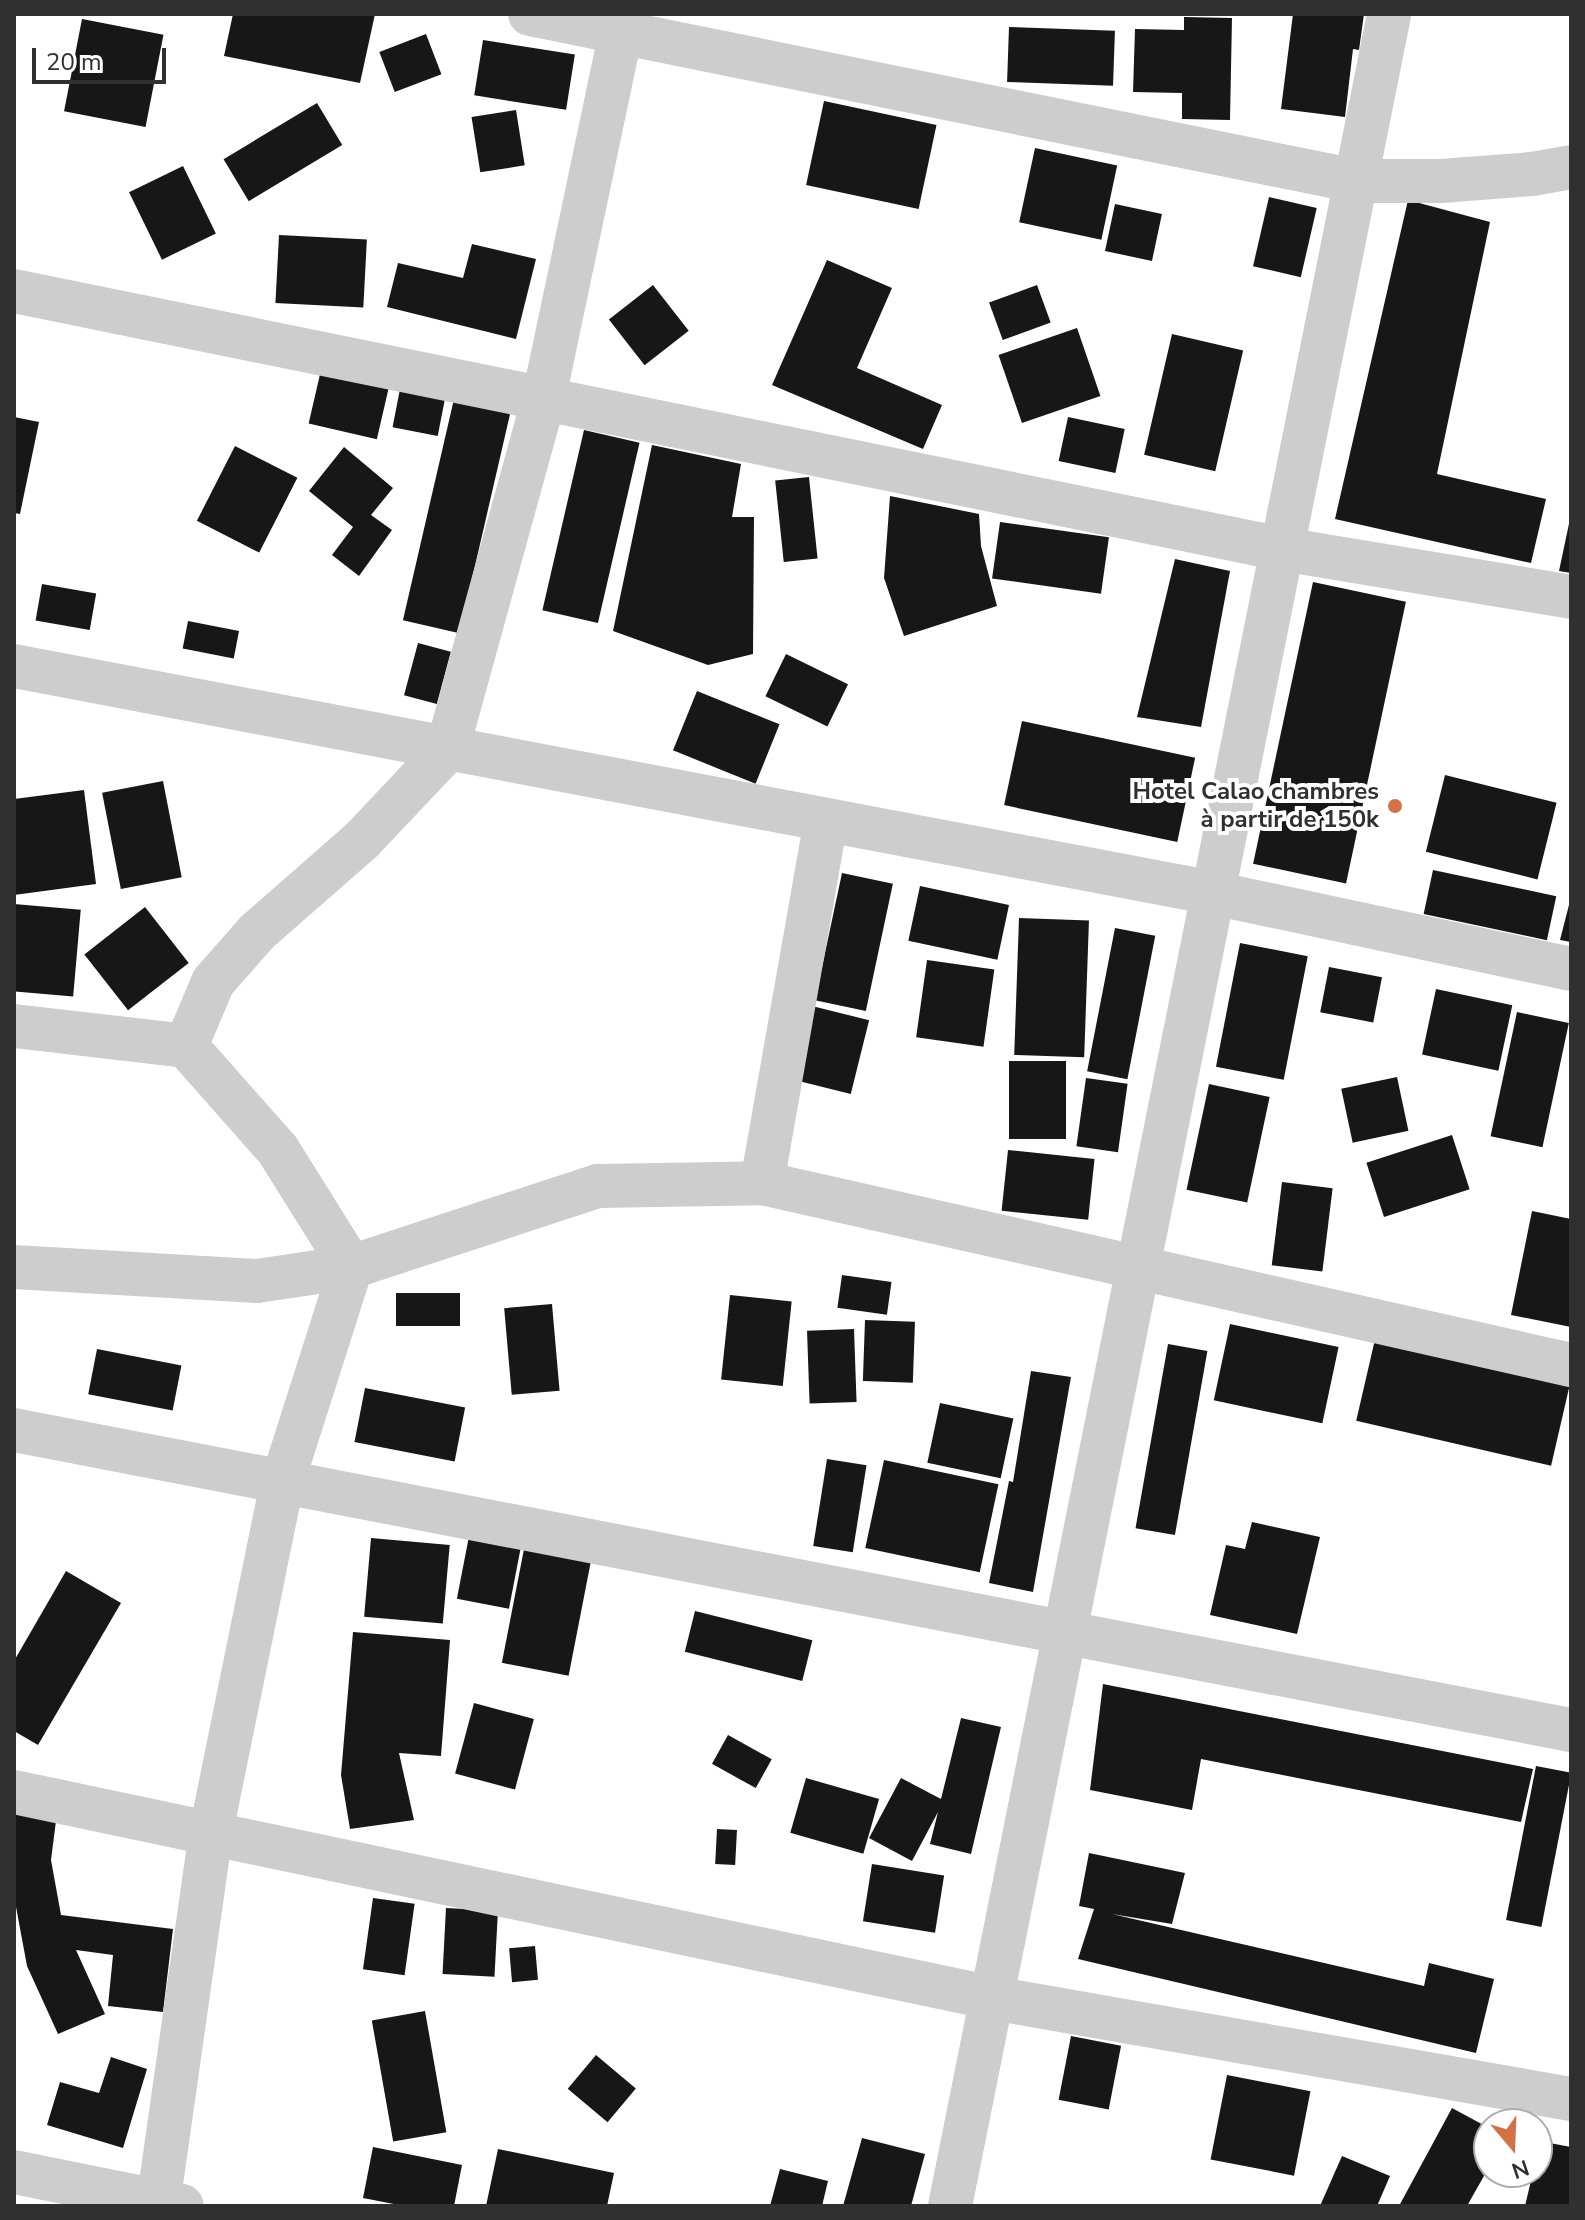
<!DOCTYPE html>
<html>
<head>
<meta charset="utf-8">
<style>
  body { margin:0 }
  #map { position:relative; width:1585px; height:2220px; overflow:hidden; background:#fff; font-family:"Nunito Sans",sans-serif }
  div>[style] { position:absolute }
  .building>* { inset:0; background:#171717; transform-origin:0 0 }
  .minor>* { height:44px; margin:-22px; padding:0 22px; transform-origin:22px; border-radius:22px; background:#cdcdcd }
  .dots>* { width:22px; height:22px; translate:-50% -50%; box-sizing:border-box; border:4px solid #fff; border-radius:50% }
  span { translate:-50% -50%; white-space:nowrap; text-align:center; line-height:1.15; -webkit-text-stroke:8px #fff; paint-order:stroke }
  .poi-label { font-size:24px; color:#303030; font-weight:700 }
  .right { translate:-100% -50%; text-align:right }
  .frame { position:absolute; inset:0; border:16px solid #303030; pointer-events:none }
  .north { position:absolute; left:1473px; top:2108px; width:80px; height:80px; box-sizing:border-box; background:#fff; border:2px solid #acacac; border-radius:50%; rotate:161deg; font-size:22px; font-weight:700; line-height:32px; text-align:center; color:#303030 }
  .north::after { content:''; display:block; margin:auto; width:28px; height:36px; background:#d17248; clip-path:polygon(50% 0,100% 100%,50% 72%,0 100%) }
  .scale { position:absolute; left:32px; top:48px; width:134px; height:36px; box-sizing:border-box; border:4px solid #303030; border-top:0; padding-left:10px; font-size:24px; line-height:28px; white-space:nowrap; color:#303030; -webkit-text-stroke:6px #fff; paint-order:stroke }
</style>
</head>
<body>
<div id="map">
  <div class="building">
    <div style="clip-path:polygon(233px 14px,375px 14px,360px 83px,224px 56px)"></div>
    <div style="clip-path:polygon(1293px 14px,1364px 14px,1359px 50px,1353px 49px,1345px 117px,1281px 109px)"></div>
    <div style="clip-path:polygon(1184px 17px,1232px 18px,1230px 120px,1182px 119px,1182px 93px,1133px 92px,1135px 29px,1184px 30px)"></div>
    <div style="left:82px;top:19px;width:83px;height:94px;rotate:11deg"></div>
    <div style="left:1009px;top:27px;width:106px;height:55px;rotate:2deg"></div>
    <div style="left:426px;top:34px;width:43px;height:50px;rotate:69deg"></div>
    <div style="left:483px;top:40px;width:93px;height:56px;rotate:9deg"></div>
    <div style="left:824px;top:101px;width:115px;height:86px;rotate:12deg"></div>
    <div style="left:317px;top:103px;width:49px;height:109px;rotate:59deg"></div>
    <div style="left:516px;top:110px;width:56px;height:45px;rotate:81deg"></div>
    <div style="left:1035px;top:148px;width:84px;height:76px;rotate:12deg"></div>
    <div style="left:183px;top:166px;width:75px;height:60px;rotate:64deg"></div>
    <div style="left:1269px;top:197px;width:49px;height:71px;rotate:13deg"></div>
    <div style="clip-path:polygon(1408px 200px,1490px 222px,1437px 474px,1546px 499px,1531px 563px,1335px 519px)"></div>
    <div style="left:1115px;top:204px;width:48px;height:48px;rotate:12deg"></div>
    <div style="left:279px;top:235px;width:88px;height:68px;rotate:3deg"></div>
    <div style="clip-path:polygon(472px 244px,536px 259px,516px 339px,387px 307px,398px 263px,463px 278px)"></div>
    <div style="clip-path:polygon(827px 260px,892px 288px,857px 368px,942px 405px,923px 449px,772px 385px)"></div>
    <div style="left:653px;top:285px;width:58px;height:56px;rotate:52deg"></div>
    <div style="left:1037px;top:285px;width:40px;height:51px;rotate:70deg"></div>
    <div style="left:1077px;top:328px;width:72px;height:83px;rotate:71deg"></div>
    <div style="left:1172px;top:334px;width:73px;height:124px;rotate:13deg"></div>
    <div style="left:321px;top:370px;width:70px;height:55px;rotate:13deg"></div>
    <div style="left:400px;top:389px;width:46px;height:39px;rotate:11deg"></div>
    <div style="left:454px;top:399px;width:58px;height:227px;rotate:13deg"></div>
    <div style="clip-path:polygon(14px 417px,39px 422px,20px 514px,14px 513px)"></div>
    <div style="left:1068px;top:417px;width:58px;height:45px;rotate:12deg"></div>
    <div style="left:584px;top:430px;width:57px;height:185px;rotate:13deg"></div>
    <div style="clip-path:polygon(652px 445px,741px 464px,732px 517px,754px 517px,753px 654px,708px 665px,613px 631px)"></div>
    <div style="left:235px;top:446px;width:70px;height:84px;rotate:27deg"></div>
    <div style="clip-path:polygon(344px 447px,393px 488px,371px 515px,392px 530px,359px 576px,332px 555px,353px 527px,309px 491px)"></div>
    <div style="left:809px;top:477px;width:82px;height:34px;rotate:84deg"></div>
    <div style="clip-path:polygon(890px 496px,979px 514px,981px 546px,997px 606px,904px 636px,884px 578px)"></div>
    <div style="clip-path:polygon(1570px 519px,1571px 519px,1571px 573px,1559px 571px)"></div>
    <div style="left:1000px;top:522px;width:110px;height:57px;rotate:8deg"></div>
    <div style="clip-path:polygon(1175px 559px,1230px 571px,1201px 727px,1137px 717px)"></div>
    <div style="left:1313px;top:582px;width:95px;height:288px;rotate:12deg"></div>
    <div style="left:42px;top:584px;width:55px;height:37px;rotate:10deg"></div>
    <div style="left:188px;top:621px;width:52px;height:28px;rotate:11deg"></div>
    <div style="left:418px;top:643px;width:34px;height:54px;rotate:15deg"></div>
    <div style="left:786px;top:654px;width:69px;height:47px;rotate:26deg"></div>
    <div style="left:697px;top:691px;width:89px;height:64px;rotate:22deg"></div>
    <div style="left:1022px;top:721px;width:177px;height:86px;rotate:12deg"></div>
    <div style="left:1445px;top:775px;width:115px;height:79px;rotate:14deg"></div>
    <div style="left:163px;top:781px;width:98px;height:62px;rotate:79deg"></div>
    <div style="clip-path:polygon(84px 790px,96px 884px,14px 895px,14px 799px)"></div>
    <div style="left:1433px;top:870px;width:126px;height:45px;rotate:12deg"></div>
    <div style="left:842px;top:873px;width:52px;height:130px;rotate:12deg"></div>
    <div style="left:920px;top:886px;width:91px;height:56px;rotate:12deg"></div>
    <div style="clip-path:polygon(1571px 897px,1571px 942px,1560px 940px)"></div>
    <div style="left:14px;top:904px;width:67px;height:87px;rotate:5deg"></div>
    <div style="left:145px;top:907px;width:71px;height:77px;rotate:52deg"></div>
    <div style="left:1019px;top:918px;width:70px;height:137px;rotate:2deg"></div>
    <div style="left:1115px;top:928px;width:41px;height:146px;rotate:11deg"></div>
    <div style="left:1240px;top:943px;width:69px;height:126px;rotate:11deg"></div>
    <div style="left:927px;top:960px;width:68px;height:78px;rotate:8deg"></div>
    <div style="left:1329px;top:967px;width:54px;height:46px;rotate:11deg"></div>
    <div style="left:1436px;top:989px;width:78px;height:67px;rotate:12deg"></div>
    <div style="left:808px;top:1005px;width:63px;height:76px;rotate:14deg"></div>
    <div style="left:1517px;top:1012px;width:53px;height:127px;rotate:12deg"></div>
    <div style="left:1009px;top:1061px;width:57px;height:78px"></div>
    <div style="left:1397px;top:1077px;width:55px;height:57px;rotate:78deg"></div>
    <div style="left:1086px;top:1078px;width:42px;height:69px;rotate:8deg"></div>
    <div style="left:1209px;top:1084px;width:62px;height:108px;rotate:12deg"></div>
    <div style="left:1452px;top:1135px;width:57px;height:90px;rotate:72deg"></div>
    <div style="left:1008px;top:1150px;width:87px;height:61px;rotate:6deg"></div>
    <div style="left:1282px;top:1182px;width:51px;height:84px;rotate:7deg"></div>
    <div style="clip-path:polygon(1532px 1211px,1571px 1219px,1571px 1327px,1511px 1315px)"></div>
    <div style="left:842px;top:1275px;width:50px;height:33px;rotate:8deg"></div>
    <div style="left:396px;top:1293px;width:64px;height:33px"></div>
    <div style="left:730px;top:1295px;width:62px;height:85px;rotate:6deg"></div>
    <div style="left:552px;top:1304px;width:87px;height:48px;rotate:85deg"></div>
    <div style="left:865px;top:1320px;width:50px;height:61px;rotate:2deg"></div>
    <div style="left:1230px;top:1324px;width:111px;height:78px;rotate:12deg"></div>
    <div style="left:854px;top:1329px;width:73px;height:47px;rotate:88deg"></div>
    <div style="left:1376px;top:1335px;width:200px;height:88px;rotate:13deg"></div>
    <div style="left:1168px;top:1344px;width:40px;height:187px;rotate:10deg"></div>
    <div style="left:97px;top:1349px;width:86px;height:46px;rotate:11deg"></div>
    <div style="clip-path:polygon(1031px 1371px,1071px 1377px,1033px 1592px,989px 1583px,1009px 1481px,1013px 1482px)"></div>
    <div style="left:365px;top:1388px;width:102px;height:55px;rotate:11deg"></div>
    <div style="left:940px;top:1403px;width:75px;height:61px;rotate:12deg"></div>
    <div style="left:827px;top:1459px;width:40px;height:88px;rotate:9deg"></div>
    <div style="left:884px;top:1460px;width:117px;height:90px;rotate:12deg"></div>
    <div style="clip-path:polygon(1252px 1522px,1320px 1537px,1297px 1634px,1210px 1615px,1226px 1545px,1245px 1549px)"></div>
    <div style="left:471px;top:1526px;width:53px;height:74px;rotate:11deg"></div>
    <div style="left:371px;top:1538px;width:79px;height:79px;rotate:5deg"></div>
    <div style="left:524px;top:1549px;width:68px;height:116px;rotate:11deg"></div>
    <div style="clip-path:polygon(66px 1571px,121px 1603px,38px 1745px,14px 1731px,14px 1661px)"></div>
    <div style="left:695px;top:1611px;width:121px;height:42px;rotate:14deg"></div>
    <div style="clip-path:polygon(353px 1632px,450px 1640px,441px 1756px,399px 1753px,414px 1820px,350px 1829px,341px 1775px)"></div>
    <div style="clip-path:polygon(1103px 1684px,1533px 1769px,1521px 1822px,1201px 1759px,1192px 1810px,1090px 1790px)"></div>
    <div style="left:474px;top:1703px;width:62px;height:73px;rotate:15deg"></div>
    <div style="clip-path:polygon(961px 1718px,1001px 1727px,971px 1854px,930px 1844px,938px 1812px,912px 1861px,869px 1838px,901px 1778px,941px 1799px)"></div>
    <div style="left:728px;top:1735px;width:50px;height:33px;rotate:29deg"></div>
    <div style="left:1536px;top:1766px;width:36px;height:157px;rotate:11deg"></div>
    <div style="left:806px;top:1778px;width:76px;height:57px;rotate:16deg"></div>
    <div style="clip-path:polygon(14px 1813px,56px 1821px,51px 1860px,61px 1915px,173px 1929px,163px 2012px,108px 2006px,113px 1955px,76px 1950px,105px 2014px,58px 2034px,27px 1966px,14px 1896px)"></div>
    <div style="left:717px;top:1829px;width:20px;height:35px;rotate:3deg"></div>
    <div style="clip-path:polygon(1089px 1853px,1185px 1873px,1172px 1924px,1112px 1914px,1424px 1986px,1429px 1963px,1494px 1979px,1476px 2053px,1078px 1959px,1094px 1909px,1079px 1906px)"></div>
    <div style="left:872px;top:1864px;width:73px;height:58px;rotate:9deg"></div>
    <div style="left:373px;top:1898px;width:42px;height:72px;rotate:8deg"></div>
    <div style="left:446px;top:1908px;width:52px;height:66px;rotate:3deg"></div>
    <div style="left:535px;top:1946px;width:34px;height:26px;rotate:85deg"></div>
    <div style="left:425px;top:2011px;width:123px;height:54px;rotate:80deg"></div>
    <div style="left:1071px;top:2036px;width:51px;height:65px;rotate:11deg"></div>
    <div style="left:596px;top:2055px;width:52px;height:44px;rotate:40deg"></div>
    <div style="clip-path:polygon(111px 2057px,147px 2069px,123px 2148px,47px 2125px,60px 2082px,99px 2093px)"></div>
    <div style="left:1227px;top:2075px;width:85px;height:86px;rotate:11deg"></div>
    <div style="clip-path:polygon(1452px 2108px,1489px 2128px,1489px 2167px,1467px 2206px,1399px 2206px)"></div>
    <div style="clip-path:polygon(862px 2138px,925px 2154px,911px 2206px,843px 2206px)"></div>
    <div style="clip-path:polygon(1539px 2141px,1571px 2147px,1571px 2206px,1525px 2206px,1533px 2172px,1537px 2172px)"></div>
    <div style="clip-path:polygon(373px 2147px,462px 2165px,454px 2206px,404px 2206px,363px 2198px)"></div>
    <div style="clip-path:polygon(498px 2149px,614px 2173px,607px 2206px,486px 2206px)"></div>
    <div style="clip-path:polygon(1342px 2156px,1390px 2176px,1377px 2206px,1320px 2206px)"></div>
    <div style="clip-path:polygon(780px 2169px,828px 2181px,822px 2206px,770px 2206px)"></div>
  </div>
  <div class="minor">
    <div style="left:530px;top:14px;width:843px;rotate:11.43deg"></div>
    <div style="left:1356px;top:181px;width:85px"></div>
    <div style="left:1441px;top:181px;width:91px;rotate:-4.4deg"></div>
    <div style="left:1532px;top:174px;width:40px;rotate:-10deg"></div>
    <div style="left:14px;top:291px;width:1294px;rotate:11.5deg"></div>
    <div style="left:1282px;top:549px;width:293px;rotate:9.4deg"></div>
    <div style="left:14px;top:666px;width:1220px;rotate:10.72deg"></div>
    <div style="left:1213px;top:893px;width:366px;rotate:12deg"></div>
    <div style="left:14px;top:1026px;width:173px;rotate:6.6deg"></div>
    <div style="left:186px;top:1046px;width:139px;rotate:48.5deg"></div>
    <div style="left:278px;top:1150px;width:138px;rotate:58deg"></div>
    <div style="left:351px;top:1267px;width:227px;rotate:107.7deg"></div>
    <div style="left:282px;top:1483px;width:356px;rotate:101.5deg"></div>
    <div style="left:211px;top:1832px;width:378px;rotate:98.1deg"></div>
    <div style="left:186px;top:1046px;width:69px;rotate:-67.1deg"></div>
    <div style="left:213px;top:982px;width:67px;rotate:-48.7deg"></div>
    <div style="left:257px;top:932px;width:140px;rotate:-41.2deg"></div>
    <div style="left:362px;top:840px;width:124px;rotate:-46.6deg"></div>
    <div style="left:447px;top:750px;width:366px;rotate:-74.6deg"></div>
    <div style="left:544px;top:397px;width:391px;rotate:-78.1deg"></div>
    <div style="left:762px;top:1183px;width:368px;rotate:-80deg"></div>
    <div style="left:14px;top:1267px;width:243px;rotate:3.3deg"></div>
    <div style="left:257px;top:1281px;width:95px;rotate:-8.5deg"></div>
    <div style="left:351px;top:1267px;width:260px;rotate:-18.2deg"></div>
    <div style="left:598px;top:1186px;width:164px;rotate:-1deg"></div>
    <div style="left:762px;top:1183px;width:829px;rotate:12.68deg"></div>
    <div style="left:14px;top:1430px;width:1586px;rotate:10.91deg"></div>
    <div style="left:14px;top:1792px;width:999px;rotate:11.89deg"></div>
    <div style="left:992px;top:1998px;width:588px;rotate:9.9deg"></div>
    <div style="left:14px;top:2172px;width:171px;rotate:11.4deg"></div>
    <div style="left:950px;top:2206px;width:2236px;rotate:-78.67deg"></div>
  </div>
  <div class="dots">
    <div style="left:1395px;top:806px;background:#d17248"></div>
  </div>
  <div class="poi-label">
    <span class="right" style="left:1379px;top:806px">Hotel Calao chambres<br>à partir de 150k</span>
  </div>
  <div class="frame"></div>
  <div class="north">N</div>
  <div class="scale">20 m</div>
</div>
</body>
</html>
